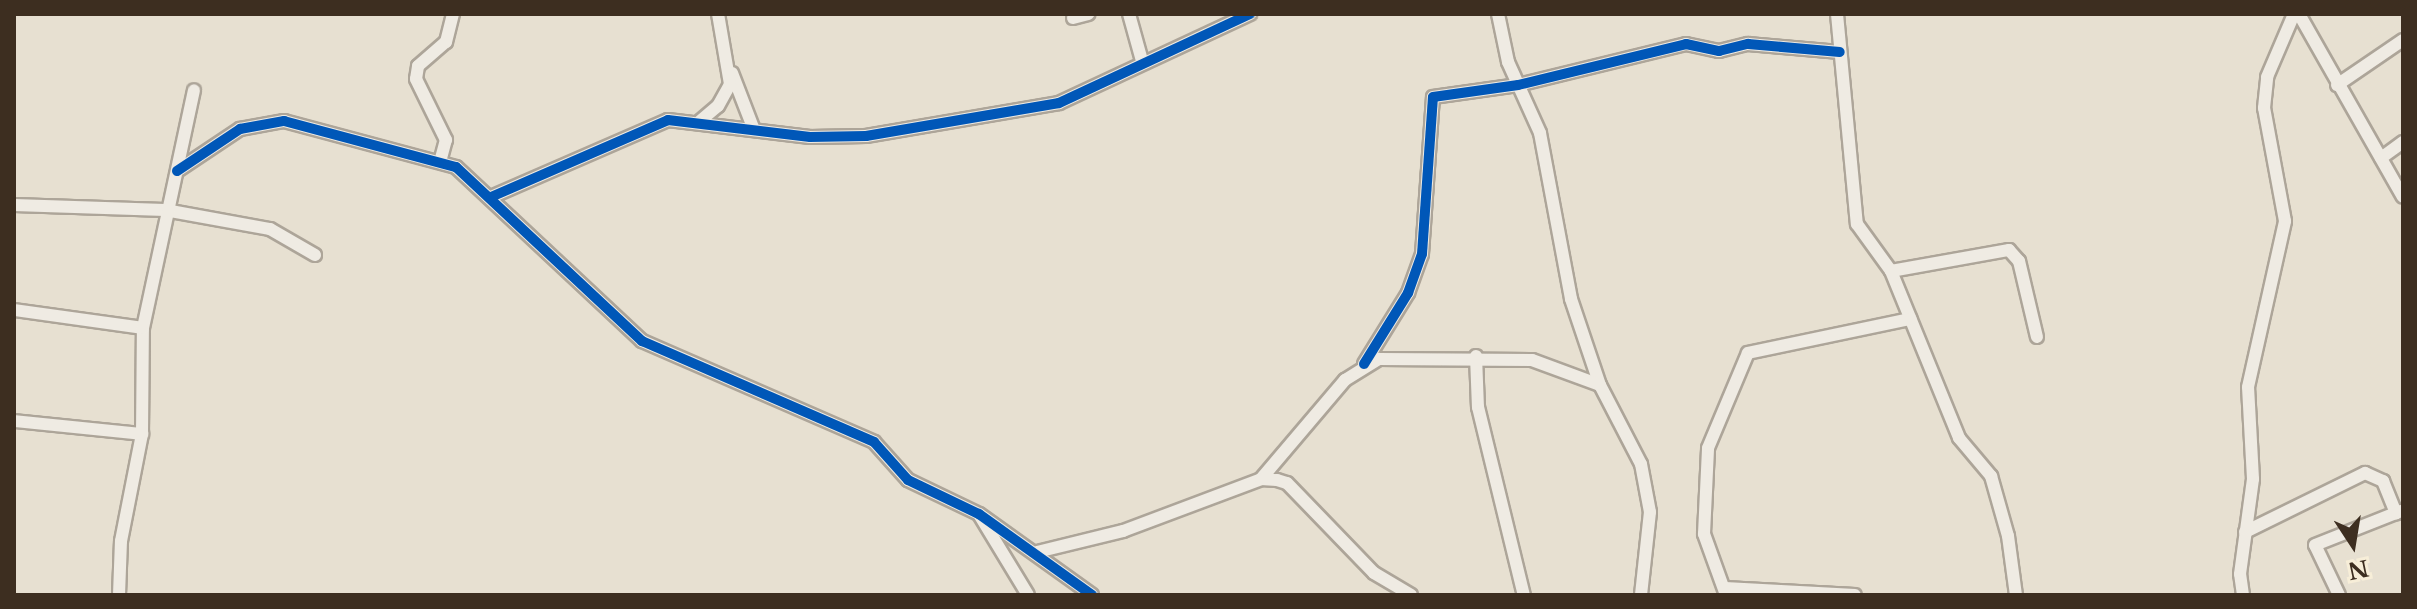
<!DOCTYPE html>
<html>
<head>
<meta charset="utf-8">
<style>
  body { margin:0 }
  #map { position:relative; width:2417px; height:609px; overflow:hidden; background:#e7e0d1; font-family:"Libre Baskerville",serif }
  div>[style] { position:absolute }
  .roads { filter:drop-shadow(2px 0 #ada599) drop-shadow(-2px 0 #ada599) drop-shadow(0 2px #ada599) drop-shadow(0 -2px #ada599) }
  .street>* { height:12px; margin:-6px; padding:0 6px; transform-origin:6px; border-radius:6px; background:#efebe3 }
  .cycleway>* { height:10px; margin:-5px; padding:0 5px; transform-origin:5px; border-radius:5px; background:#0057b8 }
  span { translate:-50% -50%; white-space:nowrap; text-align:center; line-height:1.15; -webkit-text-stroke:8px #f7eed8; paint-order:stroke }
  .frame { position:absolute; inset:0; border:16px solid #3d2e20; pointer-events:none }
  .north { position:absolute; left:2313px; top:505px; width:80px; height:80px; -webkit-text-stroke:6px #f7eed8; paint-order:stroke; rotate:168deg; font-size:22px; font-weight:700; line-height:32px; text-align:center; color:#3d2e20 }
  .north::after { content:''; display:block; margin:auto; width:28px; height:36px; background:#3d2e20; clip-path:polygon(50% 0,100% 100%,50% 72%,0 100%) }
</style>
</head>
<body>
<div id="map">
  <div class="roads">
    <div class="street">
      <div style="left:1129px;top:14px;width:49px;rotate:74.5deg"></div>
      <div style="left:1498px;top:14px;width:49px;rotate:78.2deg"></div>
      <div style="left:1508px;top:62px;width:78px;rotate:65.7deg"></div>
      <div style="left:1540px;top:133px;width:169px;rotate:79.4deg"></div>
      <div style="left:1571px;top:299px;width:91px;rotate:71.4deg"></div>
      <div style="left:1600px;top:385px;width:89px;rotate:62.6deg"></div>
      <div style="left:1641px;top:464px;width:49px;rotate:79.4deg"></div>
      <div style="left:1650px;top:512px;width:83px;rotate:96.2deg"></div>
      <div style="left:1837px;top:14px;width:211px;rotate:84.6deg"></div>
      <div style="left:1857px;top:224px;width:58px;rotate:54.1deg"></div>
      <div style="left:1891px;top:271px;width:180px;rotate:67.8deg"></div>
      <div style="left:1959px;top:438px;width:50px;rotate:49.9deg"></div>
      <div style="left:1991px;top:476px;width:62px;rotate:74.2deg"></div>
      <div style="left:2008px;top:536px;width:60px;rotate:82.3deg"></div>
      <div style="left:2299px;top:14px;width:210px;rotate:60.4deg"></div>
      <div style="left:1073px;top:18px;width:16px;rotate:-15deg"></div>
      <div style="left:732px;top:73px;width:61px;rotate:68.9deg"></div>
      <div style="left:2337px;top:85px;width:80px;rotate:-34.3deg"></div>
      <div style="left:700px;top:121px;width:23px;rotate:-40deg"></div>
      <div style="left:718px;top:106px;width:25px;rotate:-61deg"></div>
      <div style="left:730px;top:84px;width:71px;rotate:-99.7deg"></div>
      <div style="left:2381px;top:158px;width:27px;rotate:-36deg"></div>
      <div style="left:440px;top:162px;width:23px;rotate:-75deg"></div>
      <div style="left:446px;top:140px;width:68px;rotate:-116.2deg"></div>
      <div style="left:416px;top:79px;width:13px;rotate:-81deg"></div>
      <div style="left:418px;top:66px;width:37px;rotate:-41deg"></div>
      <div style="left:446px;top:42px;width:29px;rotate:-76deg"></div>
      <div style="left:177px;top:171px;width:76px;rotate:-33.7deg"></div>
      <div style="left:240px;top:129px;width:45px;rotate:-10.3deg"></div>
      <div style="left:284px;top:121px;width:178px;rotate:15deg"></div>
      <div style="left:456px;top:167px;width:255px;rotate:43.1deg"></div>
      <div style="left:642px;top:341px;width:253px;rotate:23.5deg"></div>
      <div style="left:874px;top:442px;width:51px;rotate:48.2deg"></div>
      <div style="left:908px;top:480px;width:79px;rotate:25.6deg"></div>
      <div style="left:979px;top:514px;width:139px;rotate:35.6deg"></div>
      <div style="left:491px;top:197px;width:193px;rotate:-23.5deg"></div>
      <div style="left:668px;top:120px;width:143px;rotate:6.8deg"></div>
      <div style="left:810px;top:137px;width:56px;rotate:-1deg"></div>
      <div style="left:866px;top:136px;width:196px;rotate:-9.7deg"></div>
      <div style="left:1059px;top:103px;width:211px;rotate:-25deg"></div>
      <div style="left:14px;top:205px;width:151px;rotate:1.9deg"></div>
      <div style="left:165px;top:210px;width:107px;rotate:10.3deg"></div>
      <div style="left:270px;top:229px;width:52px;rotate:30deg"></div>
      <div style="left:1891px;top:271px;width:120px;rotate:-10.1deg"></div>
      <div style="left:2009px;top:250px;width:15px;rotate:48deg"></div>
      <div style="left:2019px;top:261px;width:78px;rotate:76.7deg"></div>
      <div style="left:14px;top:310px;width:130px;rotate:7.9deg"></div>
      <div style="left:1476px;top:356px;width:51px;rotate:87.8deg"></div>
      <div style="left:1478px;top:407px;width:194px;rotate:76.3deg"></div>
      <div style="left:1364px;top:364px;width:84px;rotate:-58.2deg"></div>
      <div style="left:1408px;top:293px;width:41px;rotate:-70.3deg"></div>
      <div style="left:1422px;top:254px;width:157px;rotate:-86deg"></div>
      <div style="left:1433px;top:97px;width:86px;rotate:-8deg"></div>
      <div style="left:1518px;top:85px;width:173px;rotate:-13.7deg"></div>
      <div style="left:1686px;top:44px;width:34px;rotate:12deg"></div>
      <div style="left:1719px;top:51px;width:30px;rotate:-14deg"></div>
      <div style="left:1748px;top:44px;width:92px;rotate:5deg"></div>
      <div style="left:14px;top:421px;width:129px;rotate:5.8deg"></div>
      <div style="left:1261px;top:479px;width:130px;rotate:-49.7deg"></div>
      <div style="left:1345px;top:380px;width:40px;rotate:-32deg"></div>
      <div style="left:1379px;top:359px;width:153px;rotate:0.4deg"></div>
      <div style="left:1532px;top:360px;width:72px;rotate:20.2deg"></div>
      <div style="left:980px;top:516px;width:92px;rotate:58.7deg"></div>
      <div style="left:2245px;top:532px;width:134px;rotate:-26.2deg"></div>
      <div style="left:2365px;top:473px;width:20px;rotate:24deg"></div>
      <div style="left:2383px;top:481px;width:35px;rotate:68deg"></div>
      <div style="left:1037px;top:552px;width:89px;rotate:-13.7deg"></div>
      <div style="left:1123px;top:531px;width:147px;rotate:-20.6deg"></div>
      <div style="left:1261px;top:479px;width:16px;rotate:4deg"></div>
      <div style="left:1277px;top:480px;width:10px;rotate:17deg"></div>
      <div style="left:1287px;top:483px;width:125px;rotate:46deg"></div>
      <div style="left:1374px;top:573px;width:43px;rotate:30.7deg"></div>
      <div style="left:1725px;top:588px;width:130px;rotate:3.1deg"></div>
      <div style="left:119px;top:595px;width:54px;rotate:-87.9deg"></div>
      <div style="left:121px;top:541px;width:109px;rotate:-78.9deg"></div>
      <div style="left:142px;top:434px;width:106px;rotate:-89.5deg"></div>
      <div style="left:143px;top:328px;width:243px;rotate:-77.9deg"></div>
      <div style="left:1726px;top:595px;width:65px;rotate:-109.8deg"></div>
      <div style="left:1704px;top:534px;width:86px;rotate:-87.3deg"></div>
      <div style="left:1708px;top:448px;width:103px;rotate:-67.2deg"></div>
      <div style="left:1748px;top:353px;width:166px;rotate:-11.9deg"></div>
      <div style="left:2243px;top:595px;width:21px;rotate:-98deg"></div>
      <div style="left:2240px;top:574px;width:96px;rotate:-82.2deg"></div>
      <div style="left:2253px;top:479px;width:92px;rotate:-93.1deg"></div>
      <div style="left:2248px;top:387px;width:170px;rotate:-77.4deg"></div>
      <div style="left:2285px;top:221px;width:115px;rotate:-100.5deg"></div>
      <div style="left:2264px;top:108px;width:31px;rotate:-84deg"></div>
      <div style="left:2267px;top:77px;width:69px;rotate:-66.8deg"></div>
      <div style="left:2339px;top:595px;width:55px;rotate:-115.6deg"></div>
      <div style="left:2315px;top:545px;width:92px;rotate:-21.6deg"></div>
    </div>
  </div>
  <div class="cycleway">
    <div style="left:177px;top:171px;width:76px;rotate:-33.7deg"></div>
    <div style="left:240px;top:129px;width:45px;rotate:-10.3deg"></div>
    <div style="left:284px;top:121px;width:178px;rotate:15deg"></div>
    <div style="left:456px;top:167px;width:255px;rotate:43.1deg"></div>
    <div style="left:642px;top:341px;width:253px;rotate:23.5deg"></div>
    <div style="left:874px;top:442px;width:51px;rotate:48.2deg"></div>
    <div style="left:908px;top:480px;width:79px;rotate:25.6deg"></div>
    <div style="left:979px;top:514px;width:139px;rotate:35.6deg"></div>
    <div style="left:491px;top:197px;width:193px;rotate:-23.5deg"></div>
    <div style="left:668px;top:120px;width:143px;rotate:6.8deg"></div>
    <div style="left:810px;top:137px;width:56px;rotate:-1deg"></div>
    <div style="left:866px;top:136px;width:196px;rotate:-9.7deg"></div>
    <div style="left:1059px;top:103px;width:211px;rotate:-25deg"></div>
    <div style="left:1364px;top:364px;width:84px;rotate:-58.2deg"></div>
    <div style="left:1408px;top:293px;width:41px;rotate:-70.3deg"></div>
    <div style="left:1422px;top:254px;width:157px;rotate:-86deg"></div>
    <div style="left:1433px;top:97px;width:86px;rotate:-8deg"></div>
    <div style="left:1518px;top:85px;width:173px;rotate:-13.7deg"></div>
    <div style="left:1686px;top:44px;width:34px;rotate:12deg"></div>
    <div style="left:1719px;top:51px;width:30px;rotate:-14deg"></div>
    <div style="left:1748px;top:44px;width:92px;rotate:5deg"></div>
  </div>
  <div class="frame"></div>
  <div class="north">N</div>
</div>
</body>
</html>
